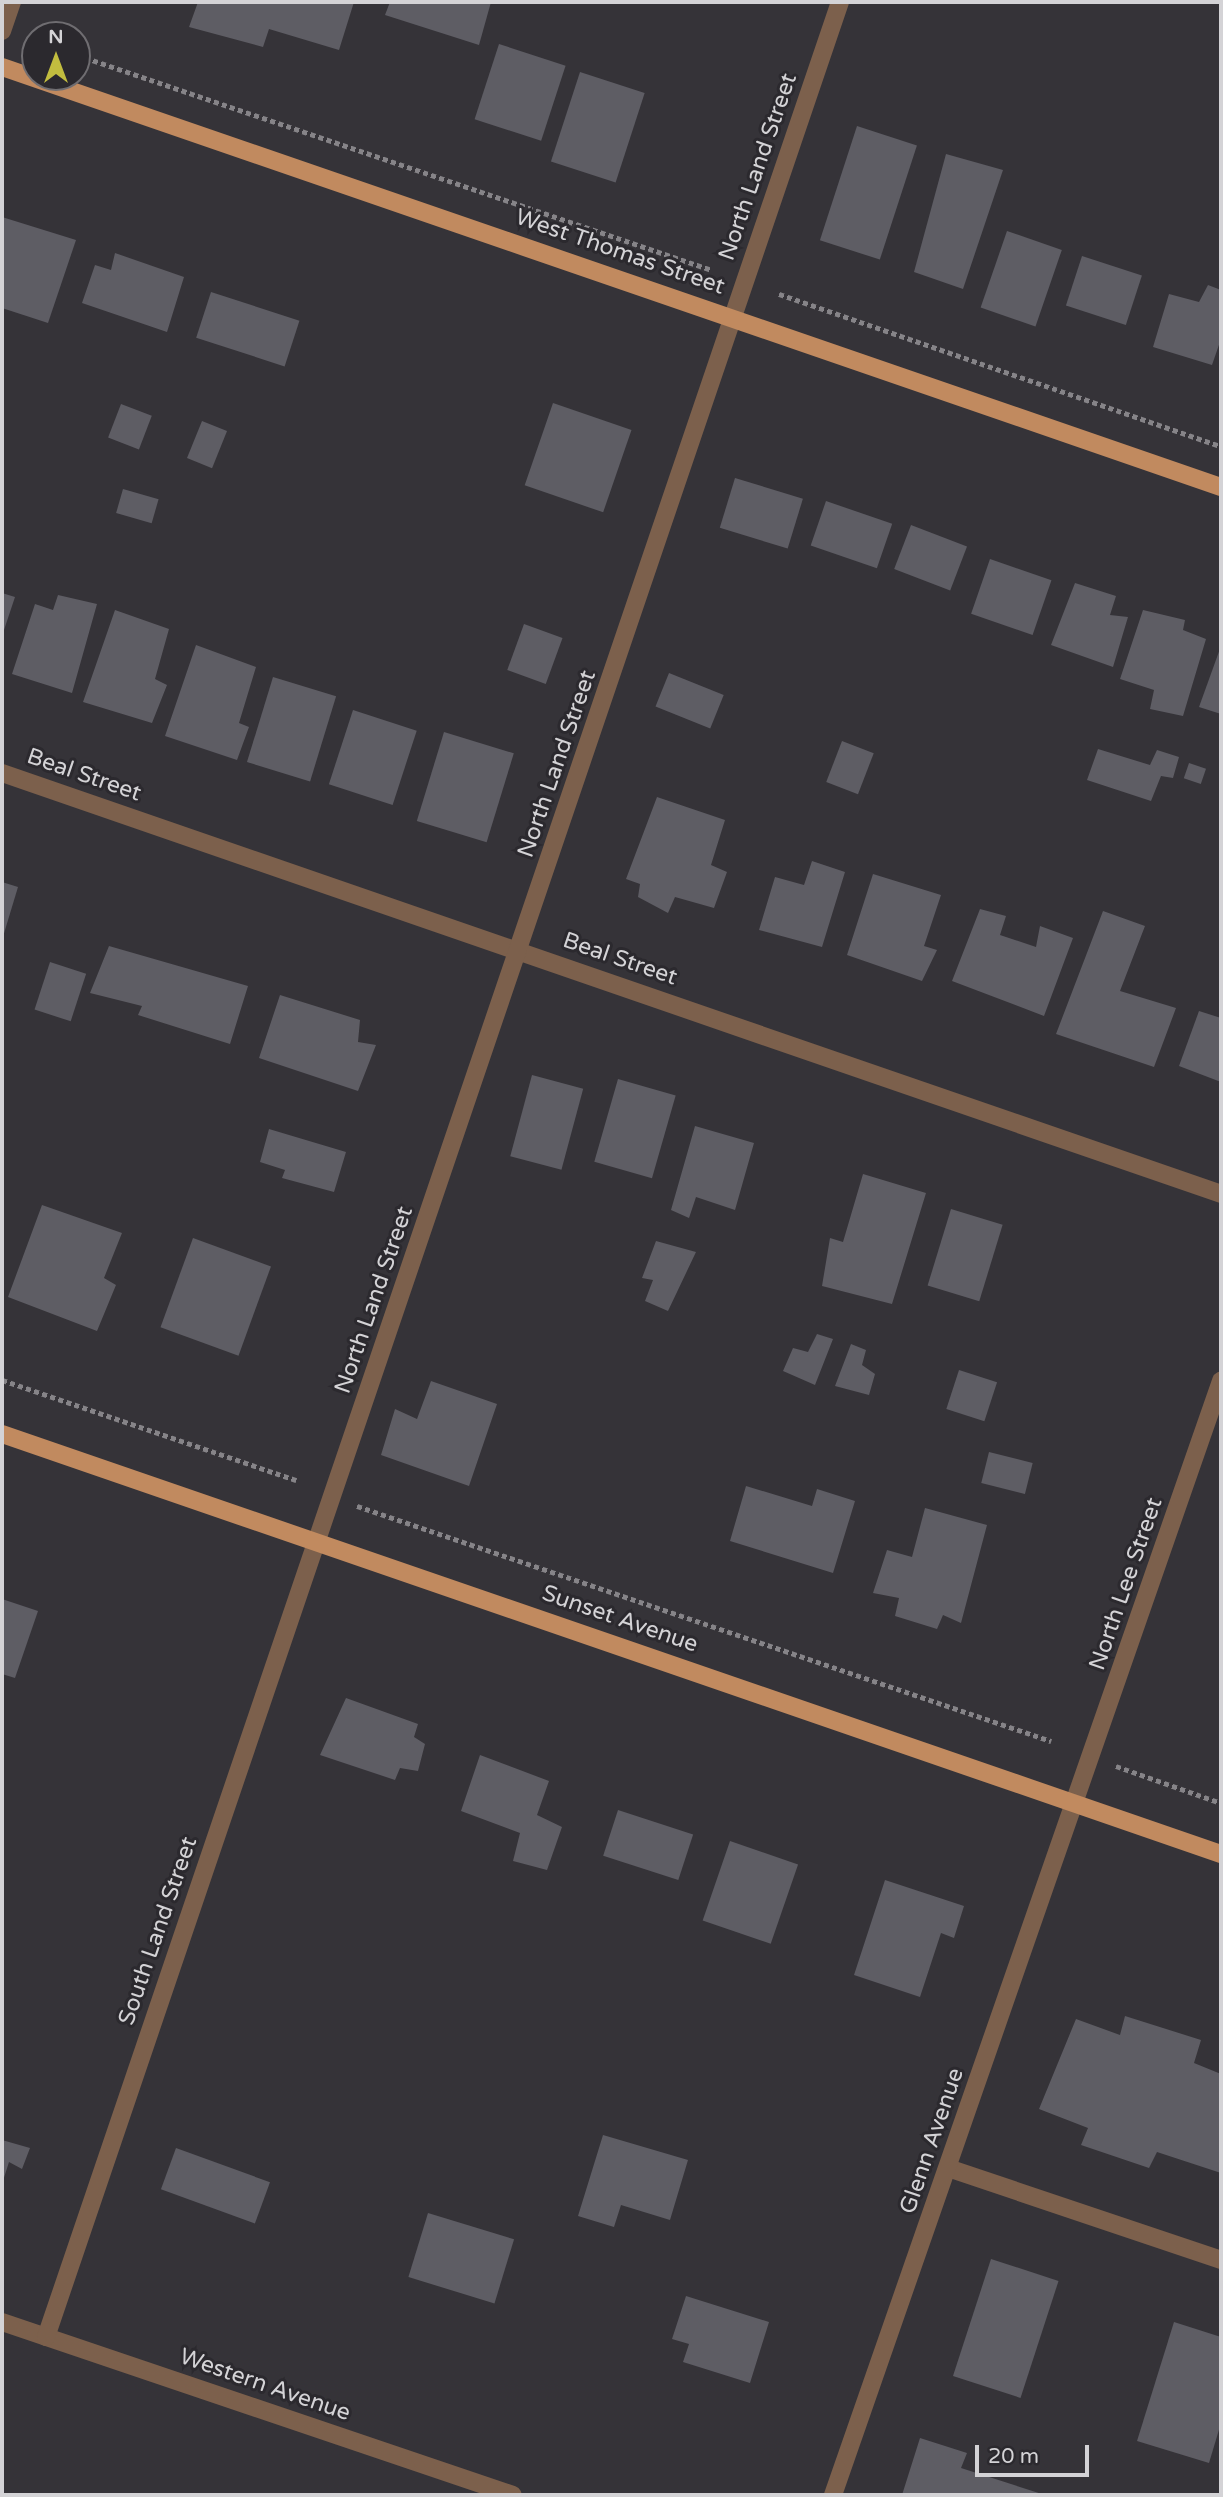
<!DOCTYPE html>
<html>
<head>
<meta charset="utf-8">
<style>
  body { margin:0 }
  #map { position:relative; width:1223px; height:2497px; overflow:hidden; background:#353338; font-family:"Varela Round",sans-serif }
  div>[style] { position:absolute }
  .building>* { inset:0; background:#5e5d64; transform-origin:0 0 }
  .path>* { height:4.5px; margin-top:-2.25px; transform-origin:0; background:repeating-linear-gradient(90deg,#868488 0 5px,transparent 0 8.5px) }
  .minor>* { height:18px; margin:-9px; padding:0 9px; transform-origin:9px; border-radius:9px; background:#7c604c }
  .major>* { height:18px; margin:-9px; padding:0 9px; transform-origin:9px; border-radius:9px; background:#c18a5f }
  span { translate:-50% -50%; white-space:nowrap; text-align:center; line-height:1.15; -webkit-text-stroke:6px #2b292e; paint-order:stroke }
  .street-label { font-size:23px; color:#d4d3d6 }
  .frame { position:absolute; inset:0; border:4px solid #d4d3d6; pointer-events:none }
  .north { position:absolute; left:21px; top:21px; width:70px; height:70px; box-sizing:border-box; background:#2b292e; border:2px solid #6f6d71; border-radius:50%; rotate:0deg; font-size:19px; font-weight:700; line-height:28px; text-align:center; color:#d4d3d6 }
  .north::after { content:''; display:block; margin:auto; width:24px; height:32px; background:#c2bd3f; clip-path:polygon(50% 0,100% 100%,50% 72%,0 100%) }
  .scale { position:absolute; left:975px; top:2445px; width:114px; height:32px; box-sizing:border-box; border:4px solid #d4d3d6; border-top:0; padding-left:9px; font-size:21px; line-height:24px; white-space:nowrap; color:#d4d3d6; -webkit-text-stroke:5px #2b292e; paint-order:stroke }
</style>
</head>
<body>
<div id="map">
  <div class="building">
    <div style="clip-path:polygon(198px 2px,354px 2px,339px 50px,269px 29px,263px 47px,189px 27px)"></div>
    <div style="clip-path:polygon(390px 2px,491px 2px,479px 45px,385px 15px)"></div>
    <div style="left:499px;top:44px;width:70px;height:79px;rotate:18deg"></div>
    <div style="left:580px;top:72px;width:68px;height:94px;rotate:18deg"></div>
    <div style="left:857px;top:126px;width:63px;height:120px;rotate:18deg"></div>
    <div style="clip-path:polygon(946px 154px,1003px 170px,963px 289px,914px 272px)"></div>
    <div style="clip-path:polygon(2px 217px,76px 240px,48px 323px,2px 308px)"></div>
    <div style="left:1007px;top:231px;width:58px;height:81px;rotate:19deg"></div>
    <div style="clip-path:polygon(115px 253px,184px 277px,167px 332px,82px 303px,95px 265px,111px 270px)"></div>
    <div style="left:1082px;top:256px;width:63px;height:52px;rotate:18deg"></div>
    <div style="clip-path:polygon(1208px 285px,1221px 290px,1221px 339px,1212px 365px,1153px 347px,1169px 294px,1199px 302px)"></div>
    <div style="left:211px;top:292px;width:93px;height:48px;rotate:18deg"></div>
    <div style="left:553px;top:403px;width:83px;height:87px;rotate:19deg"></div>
    <div style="left:121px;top:404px;width:33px;height:36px;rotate:21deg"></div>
    <div style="left:202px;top:421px;width:27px;height:40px;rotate:22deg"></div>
    <div style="left:735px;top:478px;width:71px;height:52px;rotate:17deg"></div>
    <div style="left:123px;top:489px;width:37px;height:25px;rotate:16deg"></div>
    <div style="left:826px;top:501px;width:70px;height:47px;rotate:19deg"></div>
    <div style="left:911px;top:525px;width:60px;height:47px;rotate:21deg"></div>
    <div style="left:990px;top:559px;width:65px;height:58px;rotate:19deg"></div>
    <div style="clip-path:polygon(1075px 583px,1116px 596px,1110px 615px,1128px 617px,1113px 667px,1051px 645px)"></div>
    <div style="clip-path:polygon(2px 593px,15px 597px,2px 636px)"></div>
    <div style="clip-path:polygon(58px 595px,97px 604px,72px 693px,12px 674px,35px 604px,53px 610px)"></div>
    <div style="clip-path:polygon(115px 610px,169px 629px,155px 679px,167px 685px,152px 723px,83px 702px)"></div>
    <div style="clip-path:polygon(1143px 610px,1185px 620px,1183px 630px,1206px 639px,1183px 716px,1150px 709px,1154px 690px,1120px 679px)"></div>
    <div style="left:524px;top:624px;width:41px;height:49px;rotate:20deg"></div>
    <div style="clip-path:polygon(196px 645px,256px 667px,239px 723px,249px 727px,237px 760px,165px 736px)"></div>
    <div style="clip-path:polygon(1221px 646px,1221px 714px,1199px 707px)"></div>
    <div style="left:669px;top:673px;width:59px;height:36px;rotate:22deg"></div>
    <div style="left:273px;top:677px;width:66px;height:89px;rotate:17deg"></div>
    <div style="left:353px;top:710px;width:67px;height:78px;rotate:18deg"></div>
    <div style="left:444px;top:732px;width:73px;height:93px;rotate:17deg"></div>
    <div style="left:842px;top:741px;width:34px;height:44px;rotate:21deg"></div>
    <div style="clip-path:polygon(1098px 749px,1150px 765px,1157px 750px,1179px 757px,1173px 778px,1161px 776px,1151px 801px,1087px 780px)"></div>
    <div style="left:1189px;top:763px;width:18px;height:16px;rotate:19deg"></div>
    <div style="clip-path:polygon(657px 797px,725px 820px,711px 865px,727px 872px,714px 908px,675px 897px,668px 913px,638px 897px,640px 884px,626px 879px)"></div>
    <div style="clip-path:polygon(812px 861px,845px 872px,822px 947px,759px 930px,775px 877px,804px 885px)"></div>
    <div style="clip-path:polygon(873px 874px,941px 895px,924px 946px,937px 950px,922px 981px,847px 955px)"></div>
    <div style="clip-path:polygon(2px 882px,18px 887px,2px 940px)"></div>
    <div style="clip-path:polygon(980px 909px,1006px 916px,1000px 935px,1036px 947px,1040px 926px,1073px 938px,1044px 1016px,952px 981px)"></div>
    <div style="clip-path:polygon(1103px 911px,1145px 926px,1120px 991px,1176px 1008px,1154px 1067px,1056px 1034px)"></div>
    <div style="clip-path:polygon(109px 946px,248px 986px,230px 1044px,138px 1015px,142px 1006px,90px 993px)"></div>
    <div style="left:50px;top:962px;width:38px;height:50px;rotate:18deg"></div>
    <div style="clip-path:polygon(280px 995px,360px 1020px,358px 1042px,376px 1045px,358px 1091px,259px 1058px)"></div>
    <div style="clip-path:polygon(1199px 1011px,1221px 1018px,1221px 1082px,1179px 1066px)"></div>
    <div style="left:532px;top:1075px;width:53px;height:84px;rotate:15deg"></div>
    <div style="left:618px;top:1079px;width:60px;height:86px;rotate:16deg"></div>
    <div style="clip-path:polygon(695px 1126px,754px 1143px,735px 1210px,696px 1197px,689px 1218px,671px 1210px)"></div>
    <div style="clip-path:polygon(269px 1129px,346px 1152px,334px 1192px,282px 1178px,285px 1170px,260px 1162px)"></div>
    <div style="clip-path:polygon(863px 1174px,926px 1193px,892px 1304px,822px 1286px,830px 1238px,843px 1242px)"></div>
    <div style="clip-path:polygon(42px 1205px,122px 1233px,104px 1278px,116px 1285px,97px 1331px,8px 1297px)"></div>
    <div style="left:951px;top:1209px;width:54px;height:80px;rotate:17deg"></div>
    <div style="left:193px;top:1238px;width:83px;height:95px;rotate:20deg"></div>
    <div style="clip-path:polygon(656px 1241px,696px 1252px,668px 1311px,645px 1301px,653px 1280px,642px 1278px)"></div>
    <div style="clip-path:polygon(817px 1334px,833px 1339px,815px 1385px,783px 1371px,793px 1348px,808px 1352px)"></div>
    <div style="clip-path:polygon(851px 1344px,866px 1350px,862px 1365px,875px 1374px,869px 1395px,835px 1386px)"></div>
    <div style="left:959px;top:1370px;width:40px;height:41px;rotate:18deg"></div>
    <div style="clip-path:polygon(431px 1381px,497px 1404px,469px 1486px,381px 1455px,395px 1409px,417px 1419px)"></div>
    <div style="left:989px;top:1452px;width:45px;height:32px;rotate:14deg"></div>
    <div style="clip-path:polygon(746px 1486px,812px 1506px,817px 1489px,855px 1501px,833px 1573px,730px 1541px)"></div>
    <div style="clip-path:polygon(925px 1508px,987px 1525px,961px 1623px,943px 1615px,937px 1629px,895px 1616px,899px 1598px,873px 1593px,887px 1550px,912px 1557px)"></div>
    <div style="clip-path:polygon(2px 1599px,38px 1611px,15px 1678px,2px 1674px)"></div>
    <div style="clip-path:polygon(346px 1698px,418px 1724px,414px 1737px,425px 1744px,418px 1771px,400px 1768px,395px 1780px,320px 1755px)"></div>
    <div style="clip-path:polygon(480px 1755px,549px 1781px,537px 1815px,562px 1827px,547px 1870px,513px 1861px,520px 1833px,461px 1811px)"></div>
    <div style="left:618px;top:1810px;width:79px;height:48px;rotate:18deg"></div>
    <div style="left:730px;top:1841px;width:72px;height:84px;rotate:19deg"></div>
    <div style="clip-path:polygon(885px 1880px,964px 1906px,954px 1938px,941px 1933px,920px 1997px,854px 1975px)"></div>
    <div style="clip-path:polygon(1125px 2016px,1201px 2040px,1194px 2063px,1221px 2074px,1221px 2173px,1157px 2152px,1149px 2168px,1081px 2145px,1088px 2128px,1039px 2109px,1076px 2019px,1120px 2035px)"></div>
    <div style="clip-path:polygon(603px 2135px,688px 2160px,670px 2220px,621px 2205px,614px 2227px,578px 2216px)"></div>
    <div style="clip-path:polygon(2px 2140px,30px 2148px,22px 2169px,9px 2162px,2px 2184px)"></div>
    <div style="left:176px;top:2148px;width:100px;height:44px;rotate:20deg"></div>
    <div style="left:428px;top:2213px;width:90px;height:67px;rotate:17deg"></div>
    <div style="left:991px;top:2259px;width:71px;height:123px;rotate:18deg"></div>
    <div style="clip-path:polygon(686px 2296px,769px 2322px,750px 2383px,683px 2362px,689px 2344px,672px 2339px)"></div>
    <div style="clip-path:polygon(1174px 2322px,1221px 2337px,1221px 2423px,1209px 2463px,1137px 2441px)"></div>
    <div style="clip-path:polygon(920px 2438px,967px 2453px,961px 2468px,1045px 2495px,902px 2495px)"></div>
  </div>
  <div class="path">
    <div style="left:77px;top:55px;width:670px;rotate:18.71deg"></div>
    <div style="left:779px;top:294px;width:467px;rotate:19deg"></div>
    <div style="left:2px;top:1380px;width:311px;rotate:18.8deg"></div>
    <div style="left:357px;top:1506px;width:733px;rotate:18.71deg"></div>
    <div style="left:1116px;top:1766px;width:111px;rotate:19.4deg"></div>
  </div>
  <div class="minor">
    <div style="left:2px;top:31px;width:31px;rotate:-71deg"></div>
    <div style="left:2px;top:773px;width:1290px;rotate:19.05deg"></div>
    <div style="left:948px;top:2168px;width:288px;rotate:18.6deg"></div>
    <div style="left:2px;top:2322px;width:539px;rotate:18.7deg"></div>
    <div style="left:46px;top:2337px;width:2466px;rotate:-71.22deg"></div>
    <div style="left:833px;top:2495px;width:1180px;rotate:-70.8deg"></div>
  </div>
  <div class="major">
    <div style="left:2px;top:67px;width:1289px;rotate:19.01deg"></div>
    <div style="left:2px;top:1434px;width:1289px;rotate:19.01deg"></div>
  </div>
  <div class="street-label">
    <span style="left:758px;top:167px;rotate:-71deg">North Land Street</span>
    <span style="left:620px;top:252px;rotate:19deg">West Thomas Street</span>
    <span style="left:557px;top:764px;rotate:-71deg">North Land Street</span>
    <span style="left:84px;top:775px;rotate:19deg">Beal Street</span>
    <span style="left:620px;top:959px;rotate:19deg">Beal Street</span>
    <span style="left:374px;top:1300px;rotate:-71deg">North Land Street</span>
    <span style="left:1126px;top:1584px;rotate:-71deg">North Lee Street</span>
    <span style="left:620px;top:1619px;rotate:19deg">Sunset Avenue</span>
    <span style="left:158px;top:1931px;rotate:-71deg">South Land Street</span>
    <span style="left:932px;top:2141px;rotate:-71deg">Glenn Avenue</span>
    <span style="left:265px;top:2385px;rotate:19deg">Western Avenue</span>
  </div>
  <div class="frame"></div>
  <div class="north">N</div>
  <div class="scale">20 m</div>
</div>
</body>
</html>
